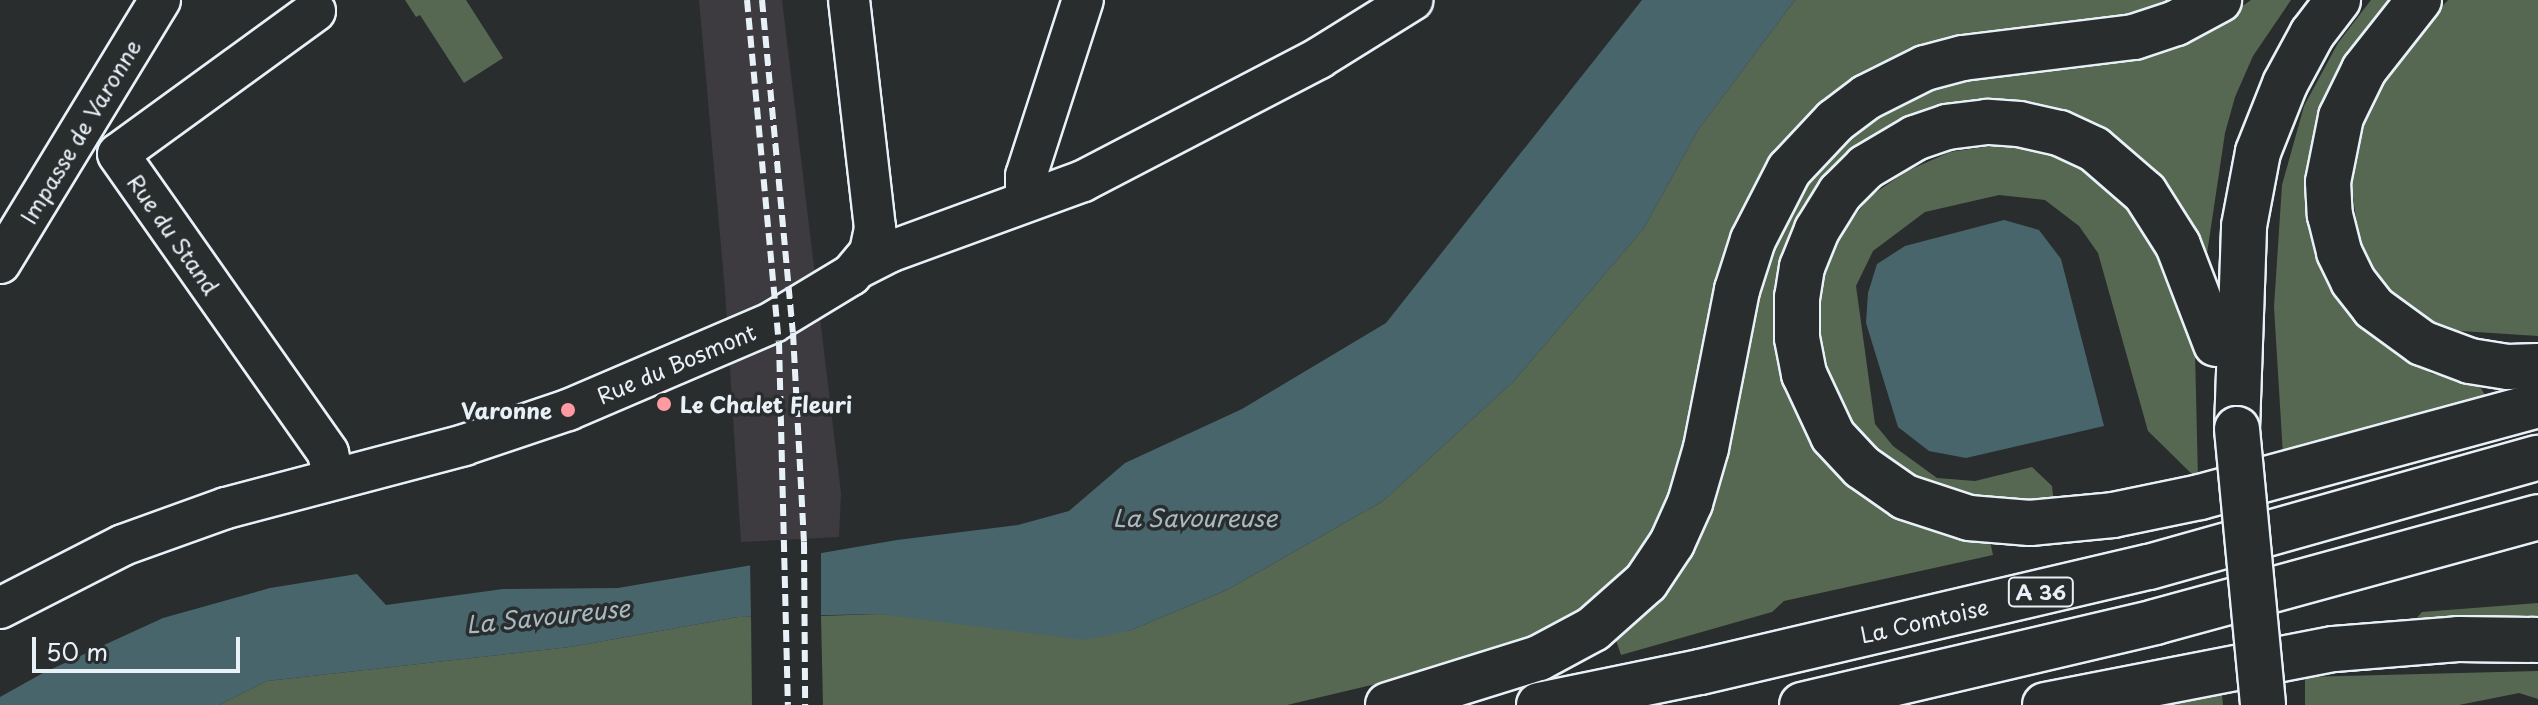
<!DOCTYPE html>
<html>
<head>
<meta charset="utf-8">
<style>
  body { margin:0 }
  #map { position:relative; width:2538px; height:705px; overflow:hidden; background:#2a2d2e; font-family:"Playpen Sans",sans-serif }
  div>[style] { position:absolute }
  .built>* { inset:0; background:#3d3b40 }
  .green>* { inset:0; background:#576852 }
  .water>* { inset:0; background:#48656c }
  .pier>* { inset:0; background:#2a2d2e }
  .roads { filter:drop-shadow(2px 0 #e8f1f8) drop-shadow(-2px 0 #e8f1f8) drop-shadow(0 2px #e8f1f8) drop-shadow(0 -2px #e8f1f8) }
  .minor>* { height:40px; margin:-20px; padding:0 20px; transform-origin:20px; border-radius:20px; background:#2a2d2e }
  .major>* { height:44px; margin:-22px; padding:0 22px; transform-origin:22px; border-radius:22px; background:#2a2d2e }
  .highway>* { height:44px; margin:-22px; padding:0 22px; transform-origin:22px; border-radius:22px; background:#2a2d2e }
  .rail>* { height:6px; margin-top:-3px; transform-origin:0; background:repeating-linear-gradient(90deg,#e8f1f8 0 12px,transparent 0 18px) }
  .bridges { filter:drop-shadow(2px 0 #e8f1f8) drop-shadow(-2px 0 #e8f1f8) drop-shadow(0 2px #e8f1f8) drop-shadow(0 -2px #e8f1f8) }
  .major-bridge>* { height:44px; margin:-22px; padding:0 22px; transform-origin:22px; border-radius:22px; background:#2a2d2e }
  .dots>* { width:22px; height:22px; translate:-50% -50%; box-sizing:border-box; border:4px solid #2a2d2e; border-radius:50% }
  span { translate:-50% -50%; white-space:nowrap; text-align:center; line-height:1.15; -webkit-text-stroke:7px #2a2d2e; paint-order:stroke }
  .shield-label span { padding:2px 6px; background:#2a2d2e; border:2px solid; border-radius:6px; -webkit-text-stroke-width:0 }
  .shield-label { font-size:20px; color:#e8f1f8; font-weight:700 }
  .street-label { font-size:22px; color:#e8f1f8 }
  .poi-label { font-size:22px; color:#e8f1f8; font-weight:700 }
  .left { translate:0 -50%; text-align:left }
  .right { translate:-100% -50%; text-align:right }
  .water-label { font-size:24px; color:#a8b9c0; font-style:italic }
  .scale { position:absolute; left:32px; top:637px; width:208px; height:36px; box-sizing:border-box; border:4px solid #e8f1f8; border-top:0; padding-left:10px; font-size:24px; line-height:28px; white-space:nowrap; color:#e8f1f8; -webkit-text-stroke:6px #2a2d2e; paint-order:stroke }
</style>
</head>
<body>
<div id="map">
  <div class="built">
    <div style="clip-path:polygon(699px 0,782px 0,841px 493px,839px 537px,741px 542px,725px 291px)"></div>
  </div>
  <div class="green">
    <div style="clip-path:polygon(405px 0,466px 0,503px 58px,464px 83px,420px 15px,416px 17px)"></div>
    <div style="clip-path:polygon(1795px 0,2174px 0,2143px 16px,1841px 92px,1689px 440px,1664px 509px,1634px 563px,1607px 591px,1539px 635px,1452px 666px,1287px 705px,823px 705px,821px 616px,878px 614px,1129px 631px,1227px 590px,1383px 501px,1514px 381px,1644px 228px,1698px 130px)"></div>
    <div style="clip-path:polygon(2251px 0,2291px 0,2253px 56px,2235px 97px,2225px 133px,2205px 267px,2110px 142px,1901px 130px,1776px 314px,1777px 359px,1796px 409px,1828px 462px,1848px 485px,1884px 510px,1933px 531px,1990px 541px,1993px 555px,1784px 601px,1772px 612px,1621px 655px,1614px 634px,1783px 213px,1824px 157px,1878px 112px,1914px 92px,1977px 73px,2057px 69px,2124px 57px,2221px 21px)"></div>
    <div style="clip-path:polygon(2371px 0,2406px 0,2314px 170px,2397px 350px,2432px 374px,2477px 382px,2490px 403px,2283px 455px,2274px 307px,2282px 185px,2304px 106px,2338px 43px)"></div>
    <div style="clip-path:polygon(2448px 0,2538px 0,2538px 336px,2445px 330px,2410px 312px,2370px 266px,2358px 232px,2352px 190px,2355px 134px,2377px 94px,2430px 20px)"></div>
    <div style="clip-path:polygon(1998px 145px,2052px 149px,2115px 188px,2152px 237px,2195px 351px,2198px 480px,2148px 431px,2098px 253px,2079px 226px,2045px 200px,1999px 195px,1925px 212px,1873px 251px,1856px 286px,1875px 424px,1893px 446px,1937px 478px,1975px 481px,2032px 467px,2052px 486px,2054px 506px,1948px 498px,1879px 457px,1839px 411px,1815px 317px,1828px 253px,1869px 197px,1907px 171px,1950px 152px)"></div>
    <div style="clip-path:polygon(2538px 603px,2538px 620px,2411px 624px,2422px 612px)"></div>
    <div style="clip-path:polygon(738px 617px,751px 617px,752px 705px,219px 705px,267px 681px,570px 647px)"></div>
    <div style="clip-path:polygon(2538px 671px,2538px 699px,2519px 693px,2459px 705px,2305px 705px,2305px 677px)"></div>
    <div style="clip-path:polygon(2222px 695px,2223px 705px,2168px 705px)"></div>
  </div>
  <div class="water">
    <div style="clip-path:polygon(1642px 0,1795px 0,1698px 130px,1644px 228px,1514px 381px,1383px 501px,1227px 590px,1129px 631px,1084px 640px,878px 614px,738px 617px,570px 647px,267px 681px,219px 705px,0 705px,0 697px,43px 673px,163px 618px,270px 588px,357px 574px,386px 605px,503px 589px,618px 588px,897px 540px,1018px 525px,1069px 511px,1125px 463px,1242px 409px,1386px 323px)"></div>
    <div style="clip-path:polygon(2004px 220px,2039px 230px,2061px 259px,2104px 426px,1966px 458px,1929px 451px,1898px 427px,1866px 323px,1868px 293px,1877px 264px,1905px 246px)"></div>
  </div>
  <div class="pier">
    <div style="clip-path:polygon(821px 548px,821px 620px,751px 621px,750px 560px)"></div>
  </div>
  <div class="roads">
    <div class="minor">
      <div style="left:315px;top:11px;width:243px;rotate:144deg"></div>
      <div style="left:118px;top:154px;width:365px;rotate:54.9deg"></div>
      <div style="left:328px;top:453px;width:26px;rotate:77deg"></div>
      <div style="left:1026px;top:200px;width:24px;rotate:-90deg"></div>
      <div style="left:1026px;top:176px;width:185px;rotate:-72.1deg"></div>
      <div style="left:0;top:263px;width:308px;rotate:-58.7deg"></div>
      <div style="left:860px;top:267px;width:33px;rotate:-27deg"></div>
      <div style="left:889px;top:252px;width:207px;rotate:-20.1deg"></div>
      <div style="left:1083px;top:181px;width:266px;rotate:-27.5deg"></div>
      <div style="left:1319px;top:58px;width:110px;rotate:-31.9deg"></div>
      <div style="left:0;top:608px;width:138px;rotate:-27.1deg"></div>
      <div style="left:123px;top:545px;width:109px;rotate:-19.8deg"></div>
      <div style="left:226px;top:508px;width:246px;rotate:-14.8deg"></div>
      <div style="left:464px;top:445px;width:110px;rotate:-18.6deg"></div>
      <div style="left:568px;top:410px;width:223px;rotate:-23.2deg"></div>
      <div style="left:773px;top:322px;width:91px;rotate:-31.1deg"></div>
      <div style="left:851px;top:275px;width:30px;rotate:-50deg"></div>
      <div style="left:870px;top:252px;width:25px;rotate:-78deg"></div>
      <div style="left:875px;top:228px;width:229px;rotate:-96.5deg"></div>
    </div>
    <div class="major">
      <div style="left:2237px;top:429px;width:203px;rotate:-88deg"></div>
      <div style="left:2244px;top:226px;width:75px;rotate:-79.3deg"></div>
      <div style="left:2258px;top:152px;width:73px;rotate:-68.3deg"></div>
      <div style="left:2285px;top:84px;width:57px;rotate:-61.6deg"></div>
      <div style="left:2312px;top:34px;width:43px;rotate:-52.6deg"></div>
    </div>
    <div class="highway">
      <div style="left:2419px;top:0;width:89px;rotate:128.2deg"></div>
      <div style="left:2364px;top:70px;width:52px;rotate:116.1deg"></div>
      <div style="left:2341px;top:117px;width:66px;rotate:101.3deg"></div>
      <div style="left:2328px;top:182px;width:33px;rotate:87deg"></div>
      <div style="left:2330px;top:215px;width:38px;rotate:76deg"></div>
      <div style="left:2339px;top:252px;width:32px;rotate:64deg"></div>
      <div style="left:2353px;top:281px;width:34px;rotate:52deg"></div>
      <div style="left:2374px;top:308px;width:59px;rotate:36.1deg"></div>
      <div style="left:2422px;top:343px;width:51px;rotate:20.6deg"></div>
      <div style="left:2470px;top:361px;width:38px;rotate:9deg"></div>
      <div style="left:2508px;top:367px;width:30px;rotate:-2deg"></div>
      <div style="left:2216px;top:344px;width:106px;rotate:-111deg"></div>
      <div style="left:2178px;top:245px;width:62px;rotate:-122.4deg"></div>
      <div style="left:2145px;top:193px;width:67px;rotate:-139.2deg"></div>
      <div style="left:2094px;top:149px;width:38px;rotate:-155deg"></div>
      <div style="left:2059px;top:133px;width:41px;rotate:-167.3deg"></div>
      <div style="left:2019px;top:124px;width:32px;rotate:-176deg"></div>
      <div style="left:1987px;top:122px;width:40px;rotate:172.9deg"></div>
      <div style="left:1947px;top:127px;width:34px;rotate:161deg"></div>
      <div style="left:1915px;top:138px;width:57px;rotate:149.4deg"></div>
      <div style="left:1866px;top:167px;width:37px;rotate:135deg"></div>
      <div style="left:1840px;top:193px;width:44px;rotate:121.9deg"></div>
      <div style="left:1817px;top:230px;width:40px;rotate:112deg"></div>
      <div style="left:1802px;top:267px;width:30px;rotate:99deg"></div>
      <div style="left:1797px;top:297px;width:41px;rotate:90deg"></div>
      <div style="left:1797px;top:338px;width:37px;rotate:79deg"></div>
      <div style="left:1804px;top:374px;width:68px;rotate:64.9deg"></div>
      <div style="left:1833px;top:436px;width:42px;rotate:46.9deg"></div>
      <div style="left:1862px;top:467px;width:52px;rotate:34.9deg"></div>
      <div style="left:1905px;top:497px;width:67px;rotate:18.2deg"></div>
      <div style="left:1969px;top:518px;width:61px;rotate:4.7deg"></div>
      <div style="left:2030px;top:523px;width:83px;rotate:-5.5deg"></div>
      <div style="left:2113px;top:515px;width:89px;rotate:-11.7deg"></div>
      <div style="left:2200px;top:497px;width:350px;rotate:-15.2deg"></div>
      <div style="left:1388px;top:705px;width:158px;rotate:-17.3deg"></div>
      <div style="left:1539px;top:658px;width:61px;rotate:-28.2deg"></div>
      <div style="left:1593px;top:629px;width:71px;rotate:-41.6deg"></div>
      <div style="left:1646px;top:582px;width:47px;rotate:-56.3deg"></div>
      <div style="left:1672px;top:543px;width:44px;rotate:-65.8deg"></div>
      <div style="left:1690px;top:503px;width:57px;rotate:-73.8deg"></div>
      <div style="left:1706px;top:448px;width:161px;rotate:-78.9deg"></div>
      <div style="left:1737px;top:290px;width:52px;rotate:-72.3deg"></div>
      <div style="left:1753px;top:240px;width:79px;rotate:-62.8deg"></div>
      <div style="left:1789px;top:170px;width:67px;rotate:-46.8deg"></div>
      <div style="left:1835px;top:121px;width:40px;rotate:-37deg"></div>
      <div style="left:1867px;top:97px;width:65px;rotate:-26.6deg"></div>
      <div style="left:1925px;top:68px;width:39px;rotate:-15deg"></div>
      <div style="left:1963px;top:58px;width:172px;rotate:-7deg"></div>
      <div style="left:2134px;top:37px;width:44px;rotate:-18.4deg"></div>
      <div style="left:2176px;top:23px;width:49px;rotate:-28.1deg"></div>
      <div style="left:1539px;top:705px;width:164px;rotate:-11.6deg"></div>
      <div style="left:1700px;top:672px;width:461px;rotate:-13.2deg"></div>
      <div style="left:2149px;top:567px;width:404px;rotate:-15.7deg"></div>
      <div style="left:1802px;top:705px;width:363px;rotate:-13.2deg"></div>
      <div style="left:2155px;top:622px;width:397px;rotate:-15.3deg"></div>
      <div style="left:2045px;top:705px;width:294px;rotate:-11deg"></div>
      <div style="left:2334px;top:649px;width:124px;rotate:-4.6deg"></div>
      <div style="left:2458px;top:639px;width:80px;rotate:0.7deg"></div>
    </div>
  </div>
  <div class="rail">
    <div style="left:747px;top:0;width:343px;rotate:84.7deg"></div>
    <div style="left:779px;top:342px;width:363px;rotate:88.6deg"></div>
    <div style="left:762px;top:0;width:334px;rotate:84.7deg"></div>
    <div style="left:793px;top:333px;width:209px;rotate:87deg"></div>
    <div style="left:804px;top:542px;width:163px;rotate:89.6deg"></div>
  </div>
  <div class="bridges">
    <div class="major-bridge">
      <div style="left:2237px;top:429px;width:277px;rotate:84.6deg"></div>
    </div>
  </div>
  <div class="dots">
    <div style="left:664px;top:404px;background:#ff9aa2"></div>
    <div style="left:568px;top:410px;background:#ff9aa2"></div>
  </div>
  <div class="shield-label">
    <span style="left:2041px;top:592px">A 36</span>
  </div>
  <div class="street-label">
    <span style="left:80px;top:131px;rotate:-59deg">Impasse de Varonne</span>
    <span style="left:174px;top:234px;rotate:55deg">Rue du Stand</span>
    <span style="left:676px;top:363px;rotate:-23deg">Rue du Bosmont</span>
    <span style="left:1924px;top:620px;rotate:-13deg">La Comtoise</span>
  </div>
  <div class="poi-label">
    <span class="left" style="left:680px;top:404px">Le Chalet Fleuri</span>
    <span class="right" style="left:552px;top:410px">Varonne</span>
  </div>
  <div class="water-label">
    <span style="left:1195px;top:518px">La Savoureuse</span>
    <span style="left:548px;top:616px;rotate:-6deg">La Savoureuse</span>
  </div>
  <div class="scale">50 m</div>
</div>
</body>
</html>
